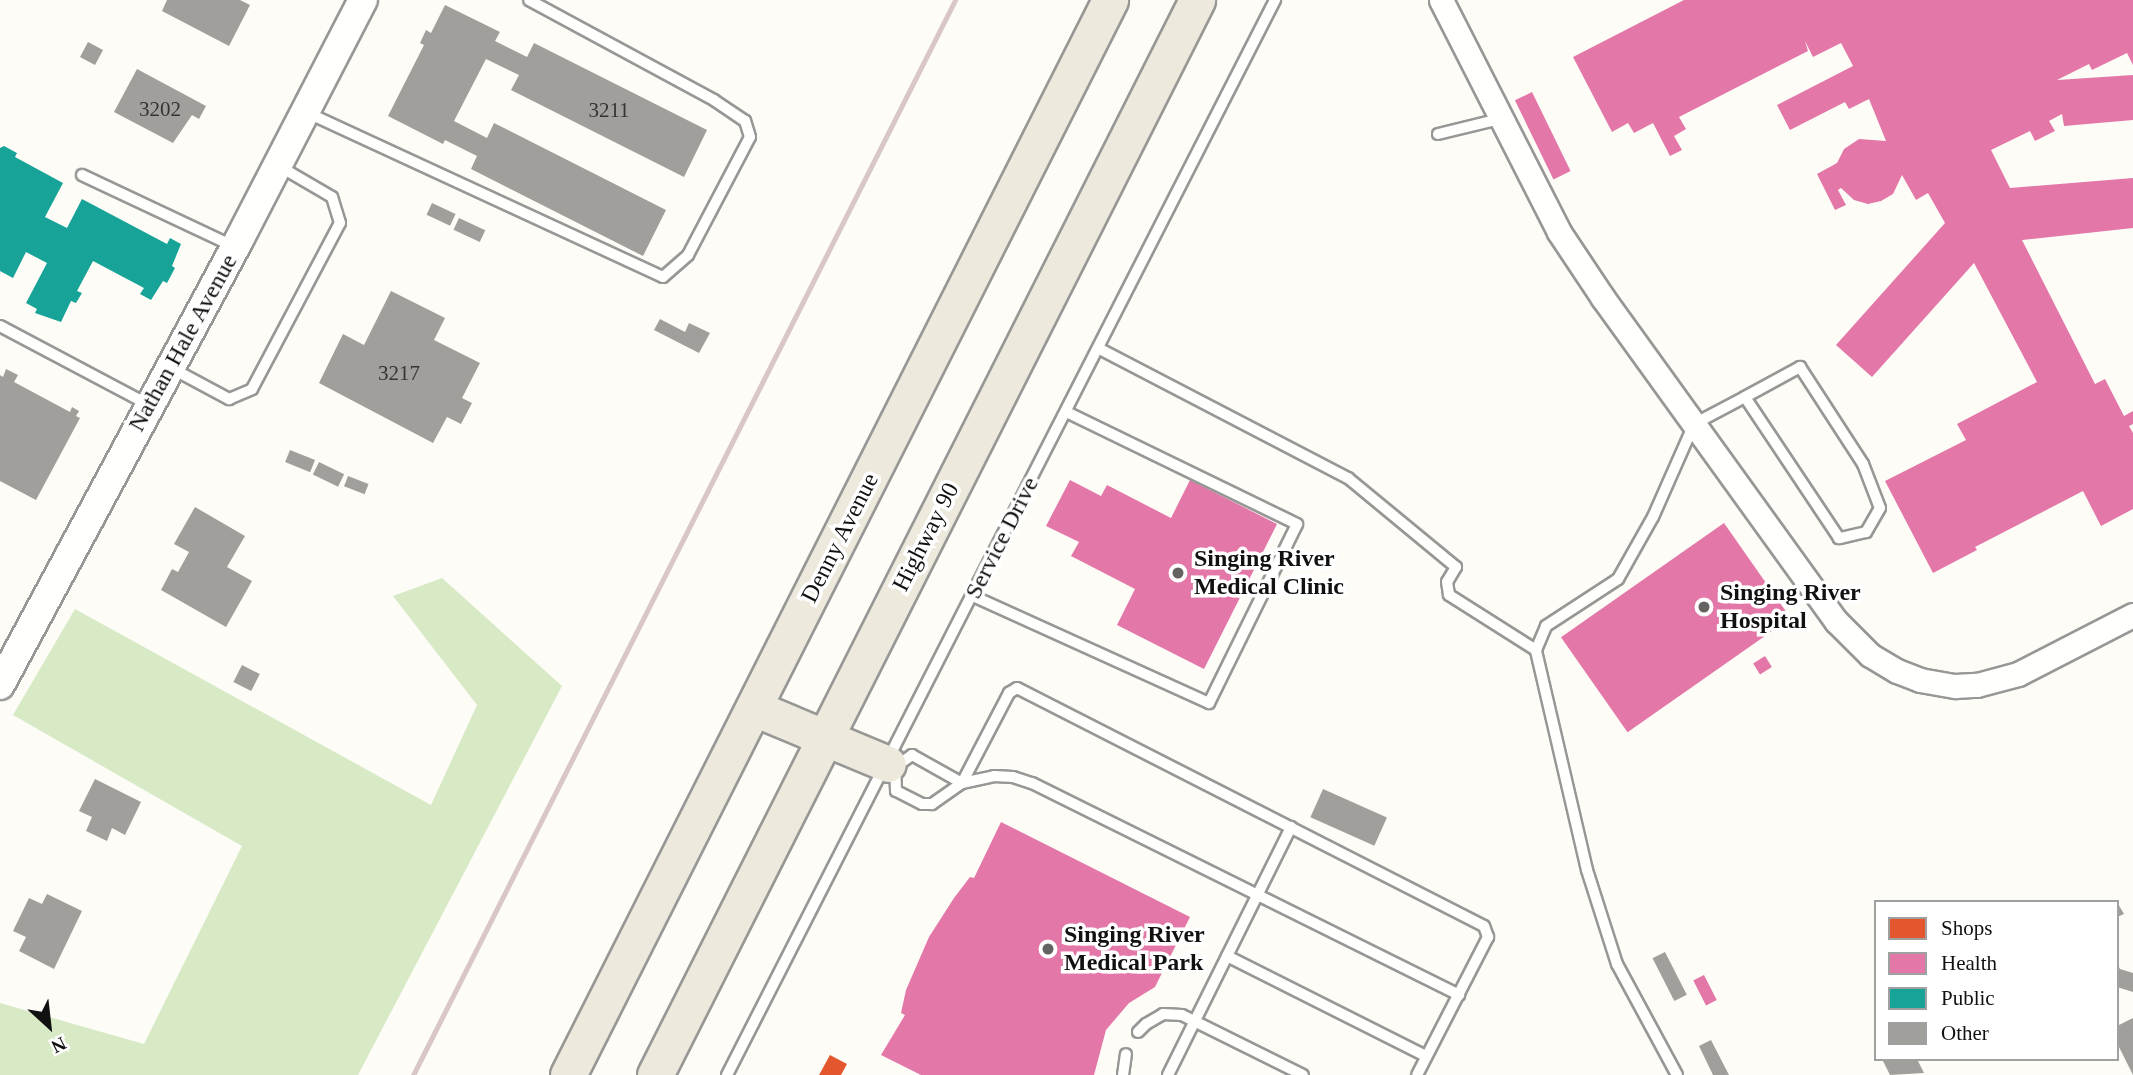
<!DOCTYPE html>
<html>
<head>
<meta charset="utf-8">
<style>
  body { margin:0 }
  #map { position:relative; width:2133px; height:1075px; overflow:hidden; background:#fdfcf7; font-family:"Times New Roman",serif }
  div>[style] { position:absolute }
  .forest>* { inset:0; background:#d8eac5 }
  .shops>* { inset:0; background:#e4572e }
  .health>* { inset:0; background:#e377a8; transform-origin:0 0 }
  .public>* { inset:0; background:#17a398 }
  .building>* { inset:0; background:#a19f9c; transform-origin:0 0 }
  .roads { filter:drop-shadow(2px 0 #979795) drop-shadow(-2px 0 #979795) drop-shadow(0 2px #979795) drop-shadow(0 -2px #979795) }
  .service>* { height:10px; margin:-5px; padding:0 5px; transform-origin:5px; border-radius:5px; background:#fffffe }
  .minor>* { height:23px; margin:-11.5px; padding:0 11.5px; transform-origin:11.5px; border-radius:11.5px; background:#fffffe }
  .tertiary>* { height:28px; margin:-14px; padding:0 14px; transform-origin:14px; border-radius:14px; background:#fffffe }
  .primary>* { height:35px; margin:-17.5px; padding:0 17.5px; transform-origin:17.5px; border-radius:17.5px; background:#ede9dc }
  .rail>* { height:5px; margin:-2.5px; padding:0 2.5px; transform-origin:2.5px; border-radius:2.5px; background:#d9c6c7 }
  .dots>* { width:19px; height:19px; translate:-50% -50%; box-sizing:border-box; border:4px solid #fff; border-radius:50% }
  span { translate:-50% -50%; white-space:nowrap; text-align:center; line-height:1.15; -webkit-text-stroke:7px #fff; paint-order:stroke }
  .number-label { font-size:21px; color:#353434 }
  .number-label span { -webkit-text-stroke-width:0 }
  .street-label { font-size:24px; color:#111 }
  .poi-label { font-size:24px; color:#111; font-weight:700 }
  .left { translate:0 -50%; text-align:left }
  .legend { position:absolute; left:1874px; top:900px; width:245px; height:161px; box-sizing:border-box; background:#fff; border:2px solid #a0a0a0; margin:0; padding:9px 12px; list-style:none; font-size:21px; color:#111 }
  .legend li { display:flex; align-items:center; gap:14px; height:35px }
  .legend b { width:35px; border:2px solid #a0a0a0 }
  .north { position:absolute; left:14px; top:991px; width:70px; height:70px; -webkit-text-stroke:5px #fff; paint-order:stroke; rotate:153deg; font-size:19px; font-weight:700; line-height:28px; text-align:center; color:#111 }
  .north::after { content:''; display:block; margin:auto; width:24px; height:32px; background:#111; clip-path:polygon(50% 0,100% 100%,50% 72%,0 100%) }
</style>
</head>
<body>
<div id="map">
  <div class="forest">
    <div style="clip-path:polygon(442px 578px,562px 686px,358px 1075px,0 1075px,0 1003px,144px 1044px,242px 846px,13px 715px,75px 609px,431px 805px,477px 705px,393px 596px)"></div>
  </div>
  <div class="shops">
    <div style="clip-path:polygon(830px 1055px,847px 1064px,841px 1075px,819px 1075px)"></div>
  </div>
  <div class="health">
    <div style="clip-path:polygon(1684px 0,2133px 0,2133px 65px,2127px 53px,2092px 70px,2089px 64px,2057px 80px,2133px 75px,2133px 120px,2064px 126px,2062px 114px,2049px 121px,2055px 131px,2035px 141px,2030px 131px,1991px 150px,2010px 188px,2133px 178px,2133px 228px,2022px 240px,2095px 384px,2105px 379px,2124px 416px,2133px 411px,2133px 424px,2129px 426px,2133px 433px,2133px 509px,2101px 526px,2083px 491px,1975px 547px,1977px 550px,1933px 573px,1885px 481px,1966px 440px,1957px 424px,2037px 382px,1974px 263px,1872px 377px,1836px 345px,1945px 223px,1928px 193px,1916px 200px,1902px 175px,1893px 194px,1881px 201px,1868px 204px,1854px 200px,1841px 188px,1838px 190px,1846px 205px,1835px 210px,1817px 174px,1837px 163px,1844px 149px,1859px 139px,1886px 141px,1869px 99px,1849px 109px,1845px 102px,1790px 130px,1777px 105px,1853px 66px,1841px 43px,1813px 57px,1805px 41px,1808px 51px,1679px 117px,1686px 129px,1674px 136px,1682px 150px,1670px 156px,1653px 123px,1634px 133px,1628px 123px,1612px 132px,1573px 57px)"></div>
    <div style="left:1532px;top:92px;width:88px;height:19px;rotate:64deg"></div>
    <div style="clip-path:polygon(1070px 480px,1101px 496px,1107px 485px,1171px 518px,1190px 480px,1277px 524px,1204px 669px,1117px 625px,1135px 589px,1071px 556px,1079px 542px,1046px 526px)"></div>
    <div style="left:1724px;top:523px;width:116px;height:199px;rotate:55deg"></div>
    <div style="left:1765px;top:656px;width:13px;height:14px;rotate:58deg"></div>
    <div style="clip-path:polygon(1001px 822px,1190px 917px,1155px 987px,1129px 1003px,1106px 1030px,1094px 1075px,921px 1075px,881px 1055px,905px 1015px,901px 1013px,906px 990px,929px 937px,954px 898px,970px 877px,974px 878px)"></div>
    <div style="left:1704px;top:975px;width:28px;height:12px;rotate:63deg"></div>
  </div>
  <div class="public">
    <div style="clip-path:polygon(4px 146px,17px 153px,15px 157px,63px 183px,45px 217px,67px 228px,82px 199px,167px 244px,170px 238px,181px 244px,172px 266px,175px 268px,167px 283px,163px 281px,151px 300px,140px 294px,144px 288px,93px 261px,77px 291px,82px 293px,76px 303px,71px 301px,61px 322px,35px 313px,37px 309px,26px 303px,47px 263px,26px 252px,13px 278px,0 271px,0 148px)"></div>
  </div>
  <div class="building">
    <div style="clip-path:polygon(167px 0,240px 0,250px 5px,229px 46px,162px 11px)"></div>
    <div style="clip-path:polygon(445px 5px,500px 32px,495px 41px,527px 57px,534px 43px,707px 130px,684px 177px,511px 90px,519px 75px,486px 59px,454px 121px,487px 138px,494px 123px,666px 210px,643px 256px,471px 169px,477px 156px,445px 140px,443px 144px,388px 116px,424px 45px,420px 43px,426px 30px,431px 33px)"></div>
    <div style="left:88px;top:42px;width:17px;height:17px;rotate:28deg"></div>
    <div style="clip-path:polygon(137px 69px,206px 106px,199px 119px,192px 115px,173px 143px,114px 112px)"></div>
    <div style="left:432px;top:203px;width:26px;height:13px;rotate:25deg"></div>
    <div style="left:459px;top:218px;width:29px;height:13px;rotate:25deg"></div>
    <div style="clip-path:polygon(391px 291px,445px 318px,434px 340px,480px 363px,462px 398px,472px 403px,461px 424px,447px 417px,433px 443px,319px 383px,343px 334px,364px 345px)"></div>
    <div style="clip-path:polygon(660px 319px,685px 332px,689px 323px,710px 333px,699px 353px,654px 330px)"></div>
    <div style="clip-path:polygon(6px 369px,18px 375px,14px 382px,70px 412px,72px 407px,79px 411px,76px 416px,80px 418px,36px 500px,0 481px,0 375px,3px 377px)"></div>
    <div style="left:290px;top:450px;width:27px;height:13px;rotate:22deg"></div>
    <div style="left:319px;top:462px;width:28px;height:14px;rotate:26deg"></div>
    <div style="left:348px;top:476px;width:22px;height:11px;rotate:21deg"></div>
    <div style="clip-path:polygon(195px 507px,245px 536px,227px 567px,252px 581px,226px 627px,161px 590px,172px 569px,178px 572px,189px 552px,174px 544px)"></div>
    <div style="left:242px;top:665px;width:20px;height:19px;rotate:27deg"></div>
    <div style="clip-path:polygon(95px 779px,141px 802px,125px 835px,112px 828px,107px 841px,86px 831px,92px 817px,79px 811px)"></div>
    <div style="left:1323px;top:789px;width:70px;height:31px;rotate:24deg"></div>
    <div style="clip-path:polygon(47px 894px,82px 911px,54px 969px,19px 951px,26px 937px,13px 931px,29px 898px,42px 904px)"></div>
    <div style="clip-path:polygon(2117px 902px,2124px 914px,2117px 917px)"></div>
    <div style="left:1665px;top:952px;width:48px;height:14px;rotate:63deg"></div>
    <div style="clip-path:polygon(2117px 963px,2120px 969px,2133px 973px,2133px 992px,2117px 987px)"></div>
    <div style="clip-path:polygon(2133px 1018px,2133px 1075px,2117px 1043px,2117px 1026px)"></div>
    <div style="clip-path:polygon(1711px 1040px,1729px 1075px,1713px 1075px,1699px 1046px)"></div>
    <div style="clip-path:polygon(1882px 1059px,1917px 1059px,1924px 1073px,1890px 1075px)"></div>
  </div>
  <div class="roads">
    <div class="service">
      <div style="left:308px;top:113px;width:391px;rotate:24.8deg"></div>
      <div style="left:663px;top:277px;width:33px;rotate:-41deg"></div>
      <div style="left:688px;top:255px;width:133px;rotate:-62.3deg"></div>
      <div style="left:750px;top:137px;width:17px;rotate:-107deg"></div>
      <div style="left:745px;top:121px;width:37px;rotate:-146deg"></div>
      <div style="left:714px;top:100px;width:210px;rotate:-151.6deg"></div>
      <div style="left:1438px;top:134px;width:64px;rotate:-13.6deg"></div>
      <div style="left:82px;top:175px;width:167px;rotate:25.2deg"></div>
      <div style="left:0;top:326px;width:169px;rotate:27.9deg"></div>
      <div style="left:1098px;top:348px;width:282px;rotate:27.5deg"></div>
      <div style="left:1348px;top:478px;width:140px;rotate:39.5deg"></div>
      <div style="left:1456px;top:567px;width:17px;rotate:121deg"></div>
      <div style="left:1447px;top:582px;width:13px;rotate:81deg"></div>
      <div style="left:1449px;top:595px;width:103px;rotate:32.3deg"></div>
      <div style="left:173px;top:369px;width:64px;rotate:28.2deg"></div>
      <div style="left:229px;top:399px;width:25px;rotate:-23deg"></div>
      <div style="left:252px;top:389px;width:188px;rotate:-62.1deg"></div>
      <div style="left:340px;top:223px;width:27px;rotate:-107deg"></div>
      <div style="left:332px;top:197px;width:61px;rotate:-149.7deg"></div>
      <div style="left:973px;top:596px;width:259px;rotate:24.4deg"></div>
      <div style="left:1209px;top:703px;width:199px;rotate:-63.8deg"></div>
      <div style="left:1297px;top:524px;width:257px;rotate:-154.1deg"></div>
      <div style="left:912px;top:755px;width:57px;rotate:29.2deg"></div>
      <div style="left:962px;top:783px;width:37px;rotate:145deg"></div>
      <div style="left:932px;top:804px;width:10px;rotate:180deg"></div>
      <div style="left:922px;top:804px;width:29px;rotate:-153deg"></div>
      <div style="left:896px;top:791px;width:24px;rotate:-92deg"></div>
      <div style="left:895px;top:767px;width:21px;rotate:-35deg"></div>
      <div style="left:962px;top:783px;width:102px;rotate:-62.4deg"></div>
      <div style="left:1009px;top:693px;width:9px;rotate:-32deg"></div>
      <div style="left:1017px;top:688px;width:524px;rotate:27.01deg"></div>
      <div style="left:1484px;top:926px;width:12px;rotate:70deg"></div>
      <div style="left:1488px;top:937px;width:155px;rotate:117.2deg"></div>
      <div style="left:962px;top:783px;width:33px;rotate:-12deg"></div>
      <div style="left:994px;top:776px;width:19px;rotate:3deg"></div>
      <div style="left:1013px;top:777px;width:20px;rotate:18deg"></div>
      <div style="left:1032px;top:783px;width:477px;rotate:26.4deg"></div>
      <div style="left:1227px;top:956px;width:223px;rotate:26.7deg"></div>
      <div style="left:1138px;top:1032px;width:11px;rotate:-45deg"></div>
      <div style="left:1146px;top:1024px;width:20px;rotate:-30deg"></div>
      <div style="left:1163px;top:1014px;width:19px;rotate:3deg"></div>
      <div style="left:1182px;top:1015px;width:135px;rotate:26.4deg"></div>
      <div style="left:727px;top:1075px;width:1207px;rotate:-62.99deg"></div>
      <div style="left:1123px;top:1075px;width:21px;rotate:-82deg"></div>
      <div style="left:1168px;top:1075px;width:277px;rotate:-63.6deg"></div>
      <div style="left:1677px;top:1075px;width:126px;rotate:-118.4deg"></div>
      <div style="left:1617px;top:964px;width:99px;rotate:-107.7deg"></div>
      <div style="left:1587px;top:870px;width:226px;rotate:-103.1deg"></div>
      <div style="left:1536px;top:650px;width:26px;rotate:-67deg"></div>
      <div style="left:1546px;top:626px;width:86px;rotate:-33.1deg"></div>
      <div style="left:1618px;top:579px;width:71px;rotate:-60.6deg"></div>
      <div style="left:1653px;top:517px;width:102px;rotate:-66.2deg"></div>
      <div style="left:1694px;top:424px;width:58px;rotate:-27.9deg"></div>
      <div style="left:1745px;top:397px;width:63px;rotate:-28.6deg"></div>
      <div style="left:1800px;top:367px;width:116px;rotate:57deg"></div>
      <div style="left:1863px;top:464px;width:47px;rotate:68.9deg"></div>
      <div style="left:1880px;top:508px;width:28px;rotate:120deg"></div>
      <div style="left:1866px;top:532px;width:28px;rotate:167deg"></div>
      <div style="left:1839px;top:538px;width:169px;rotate:-123.7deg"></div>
    </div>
    <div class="minor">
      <div style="left:1441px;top:0;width:260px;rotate:63deg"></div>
      <div style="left:1559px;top:232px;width:79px;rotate:56.3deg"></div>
      <div style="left:1603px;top:298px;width:398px;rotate:54.2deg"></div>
      <div style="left:1836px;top:621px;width:48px;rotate:45deg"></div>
      <div style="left:1870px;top:655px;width:31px;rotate:31deg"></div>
      <div style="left:1897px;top:671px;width:25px;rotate:21deg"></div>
      <div style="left:1920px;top:680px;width:36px;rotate:10deg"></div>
      <div style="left:1955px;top:686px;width:22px;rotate:-3deg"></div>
      <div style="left:1977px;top:685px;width:42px;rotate:-15deg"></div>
      <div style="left:2018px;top:674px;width:129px;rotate:-27.2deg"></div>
    </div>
    <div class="tertiary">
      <div style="left:0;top:685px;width:505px;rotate:-61.76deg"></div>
      <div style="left:239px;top:240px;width:270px;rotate:-62.7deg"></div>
    </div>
    <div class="primary">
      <div style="left:754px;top:708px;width:145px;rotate:22.7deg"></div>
      <div style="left:568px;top:1075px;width:1204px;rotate:-63.24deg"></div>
      <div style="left:655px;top:1075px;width:1204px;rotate:-63.24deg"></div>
    </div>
  </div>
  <div class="rail">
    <div style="left:413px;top:1075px;width:1204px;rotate:-63.24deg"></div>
  </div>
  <div class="dots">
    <div style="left:1178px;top:573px;background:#646362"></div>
    <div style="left:1704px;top:607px;background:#646362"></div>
    <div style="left:1048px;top:949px;background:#646362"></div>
  </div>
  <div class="number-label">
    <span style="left:160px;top:109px">3202</span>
    <span style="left:609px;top:110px">3211</span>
    <span style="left:399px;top:373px">3217</span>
  </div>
  <div class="street-label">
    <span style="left:183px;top:343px;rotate:-61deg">Nathan Hale Avenue</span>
    <span style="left:926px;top:537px;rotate:-63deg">Highway 90</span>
    <span style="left:840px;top:538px;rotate:-63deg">Denny Avenue</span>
    <span style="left:1002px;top:538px;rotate:-63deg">Service Drive</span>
  </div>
  <div class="poi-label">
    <span class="left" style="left:1194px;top:573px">Singing River<br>Medical Clinic</span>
    <span class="left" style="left:1720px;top:607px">Singing River<br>Hospital</span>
    <span class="left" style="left:1064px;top:949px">Singing River<br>Medical Park</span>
  </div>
  <ul class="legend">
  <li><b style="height:19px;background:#e4572e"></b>Shops</li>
  <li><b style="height:19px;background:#e377a8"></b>Health</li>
  <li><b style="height:19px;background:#17a398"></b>Public</li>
  <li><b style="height:19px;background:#a19f9c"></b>Other</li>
  </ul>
  <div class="north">N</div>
</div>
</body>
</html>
